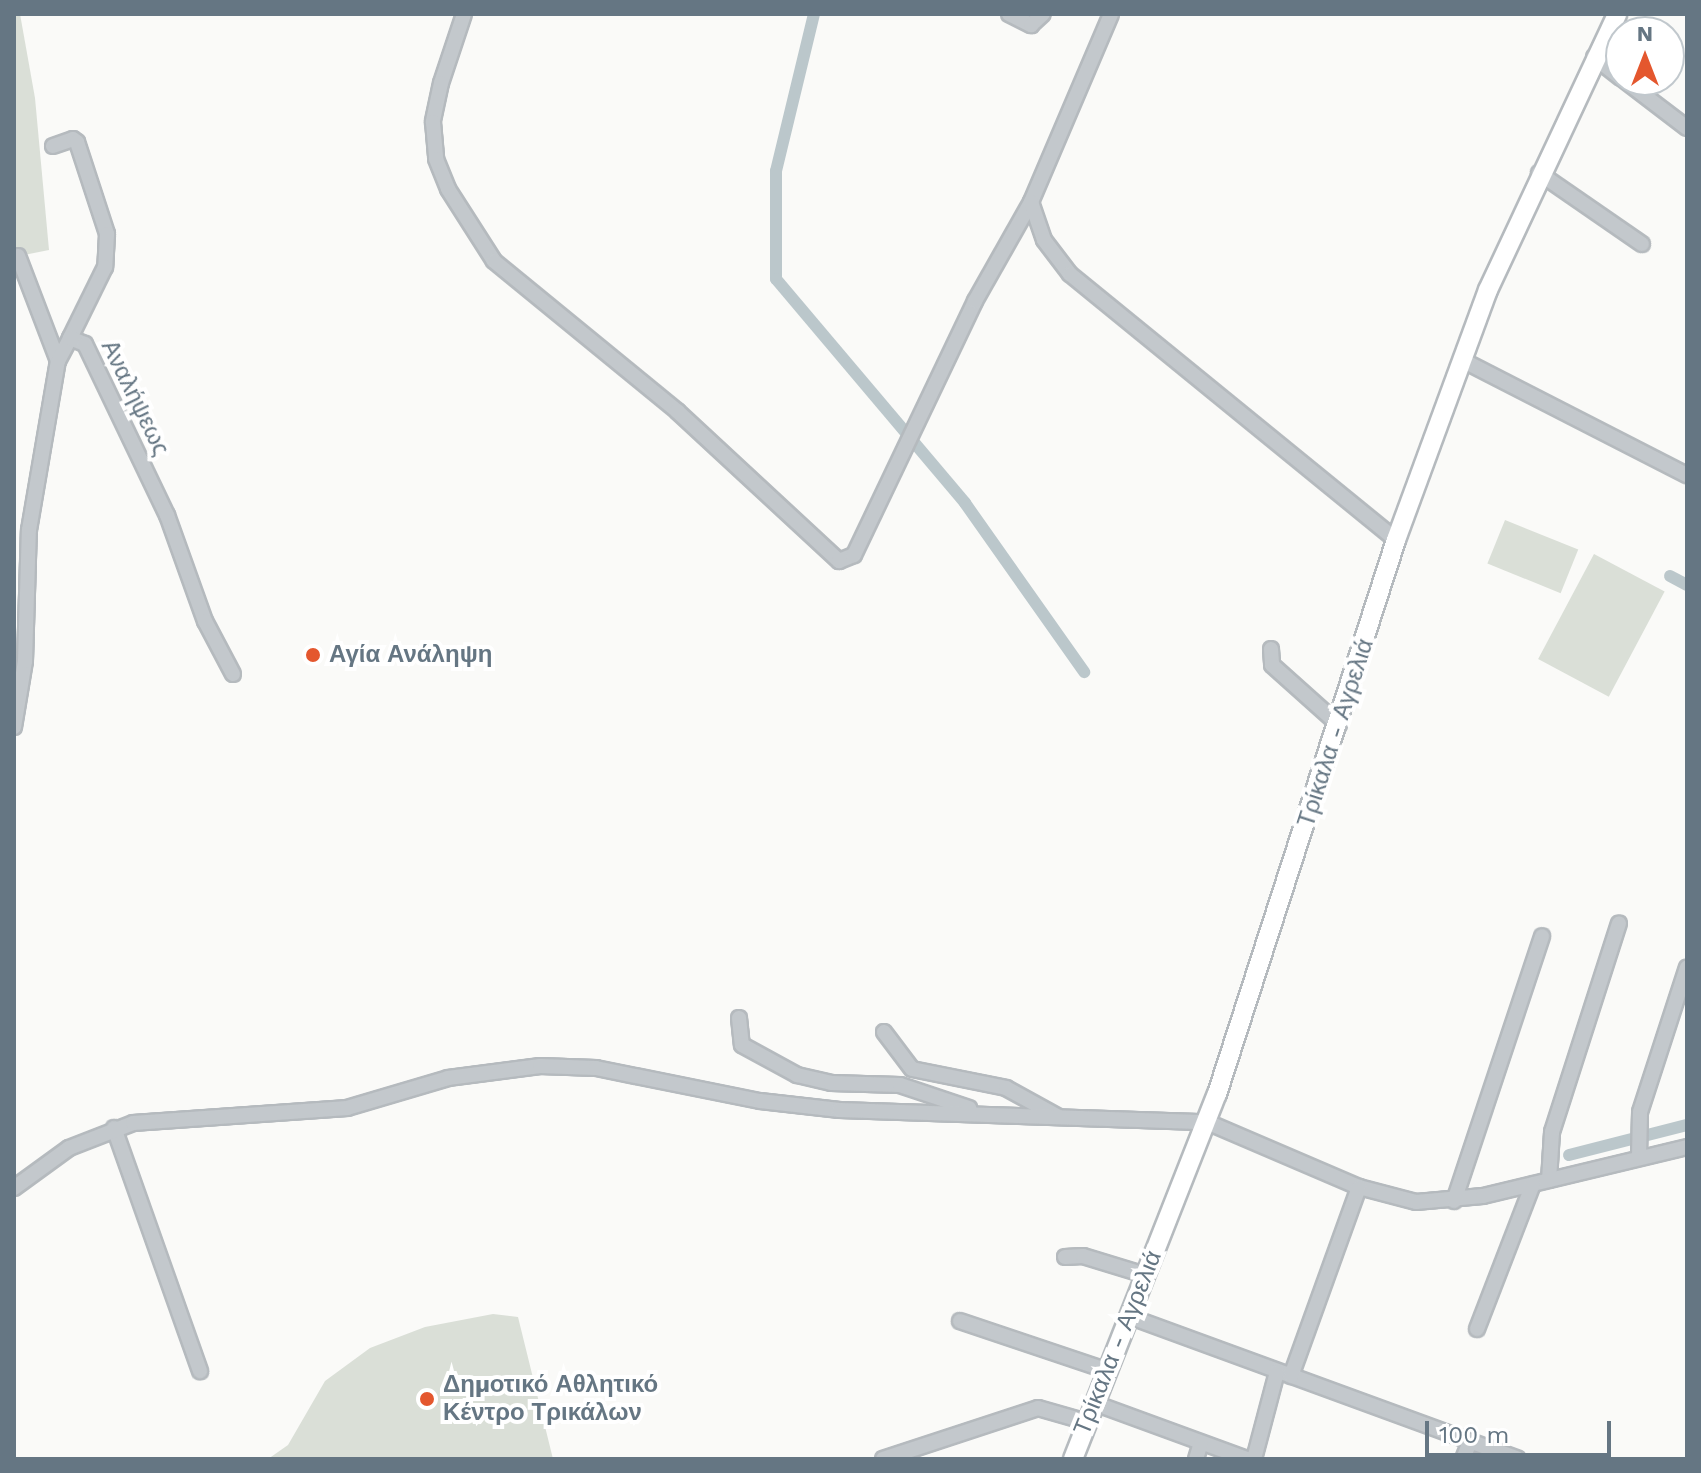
<!DOCTYPE html>
<html>
<head>
<meta charset="utf-8">
<style>
  body { margin:0 }
  #map { position:relative; width:1701px; height:1473px; overflow:hidden; background:#fafaf8; font-family:"Work Sans",sans-serif }
  div>[style] { position:absolute }
  .green>* { inset:0; background:#dadfd7; transform-origin:0 0 }
  .canal>* { height:12px; margin:-6px; padding:0 6px; transform-origin:6px; border-radius:6px; background:#bbc7cb }
  .roads { filter:drop-shadow(2px 0 #b5babe) drop-shadow(-2px 0 #b5babe) drop-shadow(0 2px #b5babe) drop-shadow(0 -2px #b5babe) }
  .minor>* { height:14px; margin:-7px; padding:0 7px; transform-origin:7px; border-radius:7px; background:#c3c8cc }
  .major>* { height:18px; margin:-9px; padding:0 9px; transform-origin:9px; border-radius:9px; background:#fff }
  .dots>* { width:22px; height:22px; translate:-50% -50%; box-sizing:border-box; border:4px solid #fff; border-radius:50% }
  span { translate:-50% -50%; white-space:nowrap; text-align:center; line-height:1.15; -webkit-text-stroke:8px #fff; paint-order:stroke }
  .street-label { font-size:24px; color:#657683 }
  .poi-label { font-size:24px; color:#657683; font-weight:700 }
  .left { translate:0 -50%; text-align:left }
  .frame { position:absolute; inset:0; border:16px solid #657683; pointer-events:none }
  .north { position:absolute; left:1605px; top:16px; width:80px; height:80px; box-sizing:border-box; background:#fff; border:2px solid #c1c8cd; border-radius:50%; rotate:0deg; font-size:22px; font-weight:700; line-height:32px; text-align:center; color:#657683 }
  .north::after { content:''; display:block; margin:auto; width:28px; height:36px; background:#e4572e; clip-path:polygon(50% 0,100% 100%,50% 72%,0 100%) }
  .scale { position:absolute; left:1425px; top:1421px; width:186px; height:36px; box-sizing:border-box; border:4px solid #657683; border-top:0; padding-left:10px; font-size:24px; line-height:28px; white-space:nowrap; color:#657683; -webkit-text-stroke:6px #fff; paint-order:stroke }
</style>
</head>
<body>
<div id="map">
  <div class="green">
    <div style="clip-path:polygon(14px 14px,20px 14px,35px 98px,49px 250px,14px 257px)"></div>
    <div style="left:1505px;top:520px;width:79px;height:47px;rotate:22deg"></div>
    <div style="left:1594px;top:554px;width:80px;height:119px;rotate:28deg"></div>
    <div style="clip-path:polygon(493px 1314px,518px 1317px,553px 1459px,268px 1459px,288px 1445px,325px 1381px,370px 1348px,425px 1327px)"></div>
  </div>
  <div class="canal">
    <div style="left:814px;top:14px;width:162px;rotate:103.6deg"></div>
    <div style="left:776px;top:171px;width:108px;rotate:90deg"></div>
    <div style="left:776px;top:279px;width:293px;rotate:49.8deg"></div>
    <div style="left:965px;top:503px;width:207px;rotate:54.8deg"></div>
    <div style="left:1670px;top:576px;width:19px;rotate:28deg"></div>
    <div style="left:1569px;top:1155px;width:122px;rotate:-14.3deg"></div>
  </div>
  <div class="roads">
    <div class="minor">
      <div style="left:464px;top:14px;width:73px;rotate:108.4deg"></div>
      <div style="left:441px;top:83px;width:40px;rotate:102deg"></div>
      <div style="left:433px;top:122px;width:37px;rotate:85deg"></div>
      <div style="left:436px;top:159px;width:32px;rotate:68deg"></div>
      <div style="left:448px;top:189px;width:85px;rotate:57.4deg"></div>
      <div style="left:494px;top:261px;width:237px;rotate:39.3deg"></div>
      <div style="left:677px;top:411px;width:221px;rotate:42.8deg"></div>
      <div style="left:839px;top:561px;width:16px;rotate:-22deg"></div>
      <div style="left:854px;top:555px;width:281px;rotate:-64.5deg"></div>
      <div style="left:975px;top:301px;width:114px;rotate:-60.5deg"></div>
      <div style="left:1031px;top:202px;width:204px;rotate:-66.9deg"></div>
      <div style="left:1009px;top:14px;width:25px;rotate:27deg"></div>
      <div style="left:1031px;top:25px;width:16px;rotate:-43deg"></div>
      <div style="left:1594px;top:57px;width:34px;rotate:38deg"></div>
      <div style="left:1624px;top:80px;width:79px;rotate:37.3deg"></div>
      <div style="left:53px;top:146px;width:21px;rotate:-19deg"></div>
      <div style="left:73px;top:139px;width:5px;rotate:37deg"></div>
      <div style="left:77px;top:142px;width:97px;rotate:71.9deg"></div>
      <div style="left:107px;top:234px;width:33px;rotate:93deg"></div>
      <div style="left:105px;top:267px;width:79px;rotate:116.2deg"></div>
      <div style="left:1539px;top:173px;width:125px;rotate:34.6deg"></div>
      <div style="left:1031px;top:202px;width:40px;rotate:71.1deg"></div>
      <div style="left:1044px;top:240px;width:43px;rotate:52.6deg"></div>
      <div style="left:1070px;top:274px;width:421px;rotate:39.2deg"></div>
      <div style="left:18px;top:256px;width:112px;rotate:69.1deg"></div>
      <div style="left:1462px;top:360px;width:253px;rotate:27.1deg"></div>
      <div style="left:1271px;top:649px;width:16px;rotate:86deg"></div>
      <div style="left:1272px;top:665px;width:90px;rotate:41.8deg"></div>
      <div style="left:14px;top:727px;width:67px;rotate:-80.5deg"></div>
      <div style="left:25px;top:661px;width:131px;rotate:-88.3deg"></div>
      <div style="left:29px;top:530px;width:171px;rotate:-80.3deg"></div>
      <div style="left:58px;top:361px;width:26px;rotate:-62deg"></div>
      <div style="left:70px;top:338px;width:16px;rotate:22deg"></div>
      <div style="left:85px;top:344px;width:190px;rotate:64.4deg"></div>
      <div style="left:167px;top:515px;width:113px;rotate:70.3deg"></div>
      <div style="left:205px;top:621px;width:60px;rotate:62.2deg"></div>
      <div style="left:739px;top:1018px;width:27px;rotate:84deg"></div>
      <div style="left:742px;top:1045px;width:63px;rotate:28.6deg"></div>
      <div style="left:797px;top:1075px;width:35px;rotate:13deg"></div>
      <div style="left:831px;top:1083px;width:69px;rotate:1.7deg"></div>
      <div style="left:900px;top:1085px;width:73px;rotate:18.4deg"></div>
      <div style="left:884px;top:1032px;width:46px;rotate:52.9deg"></div>
      <div style="left:912px;top:1069px;width:96px;rotate:11.4deg"></div>
      <div style="left:1006px;top:1088px;width:60px;rotate:28.7deg"></div>
      <div style="left:114px;top:1128px;width:258px;rotate:70.5deg"></div>
      <div style="left:1639px;top:1157px;width:45px;rotate:-88.7deg"></div>
      <div style="left:1640px;top:1112px;width:152px;rotate:-72deg"></div>
      <div style="left:1549px;top:1180px;width:48px;rotate:-86.4deg"></div>
      <div style="left:1552px;top:1132px;width:219px;rotate:-72.2deg"></div>
      <div style="left:14px;top:1188px;width:68px;rotate:-36deg"></div>
      <div style="left:69px;top:1148px;width:69px;rotate:-21.3deg"></div>
      <div style="left:133px;top:1123px;width:215px;rotate:-4deg"></div>
      <div style="left:347px;top:1108px;width:105px;rotate:-16.5deg"></div>
      <div style="left:448px;top:1078px;width:93px;rotate:-7.4deg"></div>
      <div style="left:540px;top:1066px;width:56px;rotate:2deg"></div>
      <div style="left:596px;top:1068px;width:167px;rotate:11.4deg"></div>
      <div style="left:760px;top:1101px;width:80px;rotate:6.5deg"></div>
      <div style="left:839px;top:1110px;width:368px;rotate:1.9deg"></div>
      <div style="left:1207px;top:1122px;width:165px;rotate:23.2deg"></div>
      <div style="left:1359px;top:1187px;width:59px;rotate:14.7deg"></div>
      <div style="left:1416px;top:1202px;width:67px;rotate:-5.1deg"></div>
      <div style="left:1483px;top:1196px;width:210px;rotate:-13.5deg"></div>
      <div style="left:1454px;top:1201px;width:279px;rotate:-71.6deg"></div>
      <div style="left:1065px;top:1257px;width:18px;rotate:-3deg"></div>
      <div style="left:1083px;top:1256px;width:65px;rotate:17deg"></div>
      <div style="left:1128px;top:1316px;width:415px;rotate:20.1deg"></div>
      <div style="left:960px;top:1321px;width:154px;rotate:18.6deg"></div>
      <div style="left:1477px;top:1329px;width:155px;rotate:-68.9deg"></div>
      <div style="left:1291px;top:1376px;width:201px;rotate:-70.2deg"></div>
      <div style="left:1094px;top:1403px;width:163px;rotate:20.1deg"></div>
      <div style="left:883px;top:1459px;width:163px;rotate:-18.2deg"></div>
      <div style="left:1038px;top:1408px;width:51px;rotate:15.9deg"></div>
      <div style="left:1196px;top:1459px;width:17px;rotate:-73deg"></div>
      <div style="left:1254px;top:1459px;width:90px;rotate:-75.2deg"></div>
      <div style="left:1463px;top:1459px;width:18px;rotate:-68deg"></div>
    </div>
    <div class="major">
      <div style="left:1073px;top:1459px;width:392px;rotate:-68.5deg"></div>
      <div style="left:1217px;top:1094px;width:582px;rotate:-72.09deg"></div>
      <div style="left:1396px;top:540px;width:266px;rotate:-69.8deg"></div>
      <div style="left:1488px;top:290px;width:305px;rotate:-64.9deg"></div>
    </div>
  </div>
  <div class="dots">
    <div style="left:313px;top:655px;background:#e4572e"></div>
    <div style="left:427px;top:1399px;background:#e4572e"></div>
  </div>
  <div class="street-label">
    <span style="left:135px;top:398px;rotate:64deg">Αναλήψεως</span>
    <span style="left:1336px;top:733px;rotate:-72deg">Τρίκαλα - Αγρελιά</span>
    <span style="left:1118px;top:1343px;rotate:-68deg">Τρίκαλα - Αγρελιά</span>
  </div>
  <div class="poi-label">
    <span class="left" style="left:329px;top:655px">Αγία Ανάληψη</span>
    <span class="left" style="left:443px;top:1399px">Δημοτικό Αθλητικό<br>Κέντρο Τρικάλων</span>
  </div>
  <div class="frame"></div>
  <div class="north">N</div>
  <div class="scale">100 m</div>
</div>
</body>
</html>
